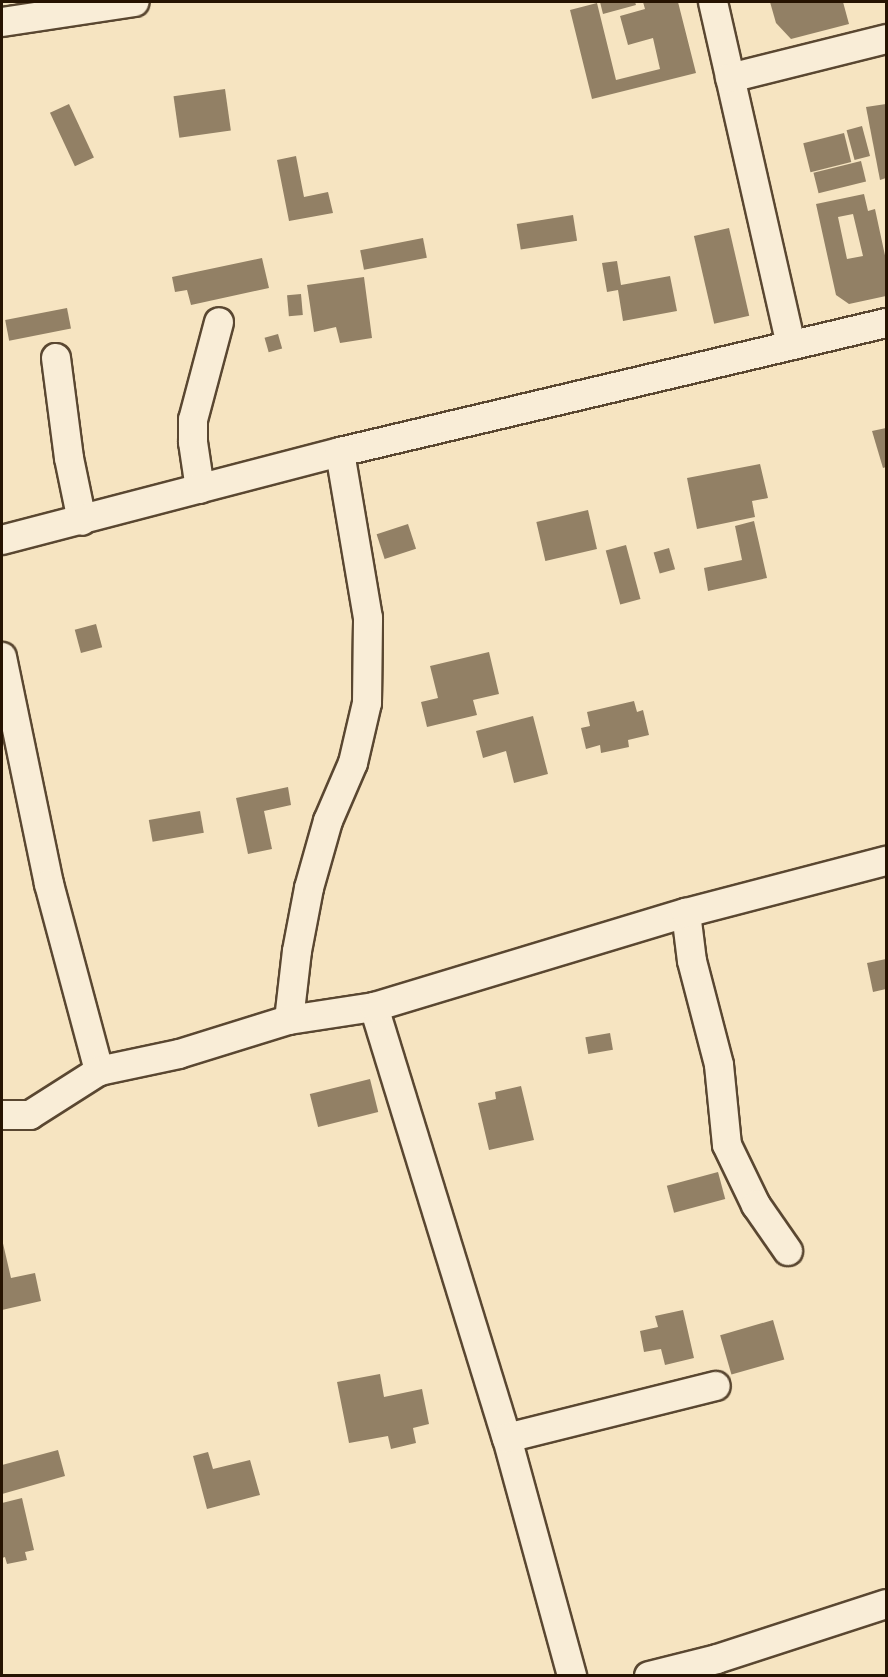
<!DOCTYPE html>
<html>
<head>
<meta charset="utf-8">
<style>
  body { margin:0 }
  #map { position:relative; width:888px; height:1677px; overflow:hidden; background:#f6e4c1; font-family:Alegreya,serif }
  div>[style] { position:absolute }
  .building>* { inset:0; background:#928065; transform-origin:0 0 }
  .roads { filter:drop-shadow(2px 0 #5a4731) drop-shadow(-2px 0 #5a4731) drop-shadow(0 2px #5a4731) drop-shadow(0 -2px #5a4731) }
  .minor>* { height:28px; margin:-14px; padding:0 14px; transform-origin:14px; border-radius:14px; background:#f9edd7 }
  span { translate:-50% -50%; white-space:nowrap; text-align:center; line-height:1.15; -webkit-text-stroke:5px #f9edd7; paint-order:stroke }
  .frame { position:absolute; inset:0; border:3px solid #261301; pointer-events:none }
</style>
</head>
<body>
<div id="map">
  <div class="building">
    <div style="clip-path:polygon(600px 2px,635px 2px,636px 5px,603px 14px)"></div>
    <div style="clip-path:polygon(643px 2px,678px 2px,696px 73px,592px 99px,570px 10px,597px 3px,616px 80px,660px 69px,653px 38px,628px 45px,620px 16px,645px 9px)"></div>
    <div style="clip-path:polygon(770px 2px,843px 2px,849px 24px,791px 39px,776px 23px)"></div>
    <div style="left:225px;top:89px;width:42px;height:52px;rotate:82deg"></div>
    <div style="left:69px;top:104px;width:59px;height:21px;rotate:65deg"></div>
    <div style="clip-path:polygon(886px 104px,886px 178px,880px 180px,866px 107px)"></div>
    <div style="left:862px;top:126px;width:31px;height:16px;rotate:75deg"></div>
    <div style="left:844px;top:133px;width:30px;height:42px;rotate:76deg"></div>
    <div style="clip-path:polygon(296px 156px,304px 197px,328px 192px,333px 213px,289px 221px,277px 160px)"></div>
    <div style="left:861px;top:161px;width:21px;height:49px;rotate:76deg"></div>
    <div style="clip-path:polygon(evenodd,864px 194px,868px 211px,875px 209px,886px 260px,886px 296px,849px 304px,836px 295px,816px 204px,864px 194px,853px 214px,863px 256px,847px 259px,838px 217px,853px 214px)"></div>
    <div style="left:573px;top:215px;width:26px;height:57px;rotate:81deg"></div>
    <div style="left:729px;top:228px;width:90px;height:36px;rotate:77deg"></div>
    <div style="left:423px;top:238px;width:20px;height:64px;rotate:79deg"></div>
    <div style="clip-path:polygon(262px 258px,269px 288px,191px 305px,187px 290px,175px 292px,172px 277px)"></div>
    <div style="clip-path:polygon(617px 261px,621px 285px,670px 276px,677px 311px,623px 321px,618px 290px,607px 292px,602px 263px)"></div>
    <div style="clip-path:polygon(364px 277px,372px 338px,340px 343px,336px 327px,314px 332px,307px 285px)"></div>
    <div style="left:301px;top:294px;width:21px;height:14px;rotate:85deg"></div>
    <div style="left:67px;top:308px;width:21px;height:63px;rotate:79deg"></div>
    <div style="left:278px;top:334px;width:15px;height:14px;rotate:74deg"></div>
    <div style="clip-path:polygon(886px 428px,886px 467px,883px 468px,872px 431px)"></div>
    <div style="clip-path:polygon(760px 464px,768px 498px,752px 501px,755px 517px,697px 529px,687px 478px)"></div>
    <div style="left:588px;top:510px;width:40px;height:53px;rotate:77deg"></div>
    <div style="clip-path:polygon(754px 521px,767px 578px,708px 591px,704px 568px,742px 560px,735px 526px)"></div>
    <div style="left:408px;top:524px;width:26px;height:33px;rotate:72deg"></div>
    <div style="left:626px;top:545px;width:56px;height:21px;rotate:75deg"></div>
    <div style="left:669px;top:548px;width:22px;height:16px;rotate:74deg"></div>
    <div style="left:96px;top:624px;width:24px;height:22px;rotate:75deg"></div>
    <div style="clip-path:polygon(489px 652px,499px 694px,473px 700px,477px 715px,427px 727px,421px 702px,438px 698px,430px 666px)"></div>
    <div style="clip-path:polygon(634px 701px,637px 712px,643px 710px,649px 735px,628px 740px,629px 747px,601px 753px,600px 745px,586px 749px,581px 728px,590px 726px,587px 712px)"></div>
    <div style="clip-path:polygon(533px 716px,548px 774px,514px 783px,506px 751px,483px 758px,476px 731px)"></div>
    <div style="clip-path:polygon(288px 787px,291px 805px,264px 811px,272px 849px,248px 854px,236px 798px)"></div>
    <div style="left:200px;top:811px;width:22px;height:52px;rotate:80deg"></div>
    <div style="clip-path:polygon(886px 959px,886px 989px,873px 992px,867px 963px)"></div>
    <div style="left:610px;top:1033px;width:17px;height:25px;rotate:80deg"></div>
    <div style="left:370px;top:1079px;width:34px;height:62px;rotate:76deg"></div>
    <div style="clip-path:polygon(521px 1086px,534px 1140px,489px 1150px,478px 1103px,496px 1099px,495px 1092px)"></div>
    <div style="left:718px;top:1172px;width:28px;height:53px;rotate:75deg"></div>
    <div style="clip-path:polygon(2px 1239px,11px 1278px,35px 1273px,41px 1301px,2px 1310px)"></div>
    <div style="clip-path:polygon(683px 1310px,694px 1358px,665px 1365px,661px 1349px,644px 1352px,640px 1331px,658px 1327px,655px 1316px)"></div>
    <div style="left:773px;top:1320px;width:41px;height:55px;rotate:74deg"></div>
    <div style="clip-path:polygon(380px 1374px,384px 1397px,422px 1389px,429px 1424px,413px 1428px,416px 1443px,391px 1449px,388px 1436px,349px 1443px,337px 1382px)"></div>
    <div style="clip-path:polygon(58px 1450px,65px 1476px,2px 1494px,2px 1465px)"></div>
    <div style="clip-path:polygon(208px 1452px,213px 1469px,250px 1460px,260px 1495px,207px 1509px,193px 1456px)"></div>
    <div style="clip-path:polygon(22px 1498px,34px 1550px,25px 1552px,27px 1560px,7px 1564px,5px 1557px,2px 1558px,2px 1503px)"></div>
  </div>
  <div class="roads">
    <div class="minor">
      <div style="left:713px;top:2px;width:352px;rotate:77.2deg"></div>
      <div style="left:2px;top:22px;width:134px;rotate:-8.6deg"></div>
      <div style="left:730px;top:78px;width:161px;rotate:-14deg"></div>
      <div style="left:56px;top:358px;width:101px;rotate:82.6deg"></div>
      <div style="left:69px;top:458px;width:64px;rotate:78.3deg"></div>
      <div style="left:200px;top:489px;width:48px;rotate:-98.5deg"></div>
      <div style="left:193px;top:442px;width:22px;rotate:-90deg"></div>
      <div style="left:193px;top:420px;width:101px;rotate:-75.1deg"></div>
      <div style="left:2px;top:540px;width:349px;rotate:-14.6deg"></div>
      <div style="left:340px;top:452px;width:561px;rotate:-13.29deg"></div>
      <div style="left:2px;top:657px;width:232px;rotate:78.3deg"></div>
      <div style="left:49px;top:884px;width:194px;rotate:75deg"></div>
      <div style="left:686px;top:913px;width:48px;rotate:82.9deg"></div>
      <div style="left:692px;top:961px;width:107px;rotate:75.4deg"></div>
      <div style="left:719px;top:1065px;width:80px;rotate:84.3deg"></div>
      <div style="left:727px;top:1145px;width:67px;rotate:64.2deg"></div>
      <div style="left:756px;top:1205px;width:56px;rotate:55.2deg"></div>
      <div style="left:374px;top:1007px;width:451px;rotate:72.9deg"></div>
      <div style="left:507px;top:1438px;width:247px;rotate:74.7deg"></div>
      <div style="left:289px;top:1020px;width:69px;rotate:-83.4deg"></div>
      <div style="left:297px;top:951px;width:64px;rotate:-79.2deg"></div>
      <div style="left:309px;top:888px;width:70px;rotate:-74.2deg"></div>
      <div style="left:328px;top:821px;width:63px;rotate:-66.7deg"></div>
      <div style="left:353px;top:763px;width:62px;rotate:-76.9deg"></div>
      <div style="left:367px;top:703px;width:85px;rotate:-89.3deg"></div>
      <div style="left:368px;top:618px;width:168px;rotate:-99.6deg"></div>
      <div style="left:2px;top:1115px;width:28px"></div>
      <div style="left:30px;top:1115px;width:82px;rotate:-32.5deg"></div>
      <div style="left:99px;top:1071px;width:82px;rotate:-12deg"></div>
      <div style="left:179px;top:1054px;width:115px;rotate:-17.2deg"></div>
      <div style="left:289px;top:1020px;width:86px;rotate:-8.7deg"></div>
      <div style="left:374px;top:1007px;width:326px;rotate:-16.8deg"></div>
      <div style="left:686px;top:913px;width:207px;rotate:-14.6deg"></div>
      <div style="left:507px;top:1438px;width:215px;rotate:-14deg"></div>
      <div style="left:649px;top:1676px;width:70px;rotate:-14deg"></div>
      <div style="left:717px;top:1659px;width:178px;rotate:-18deg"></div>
    </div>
  </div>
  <div class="frame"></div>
</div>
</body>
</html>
